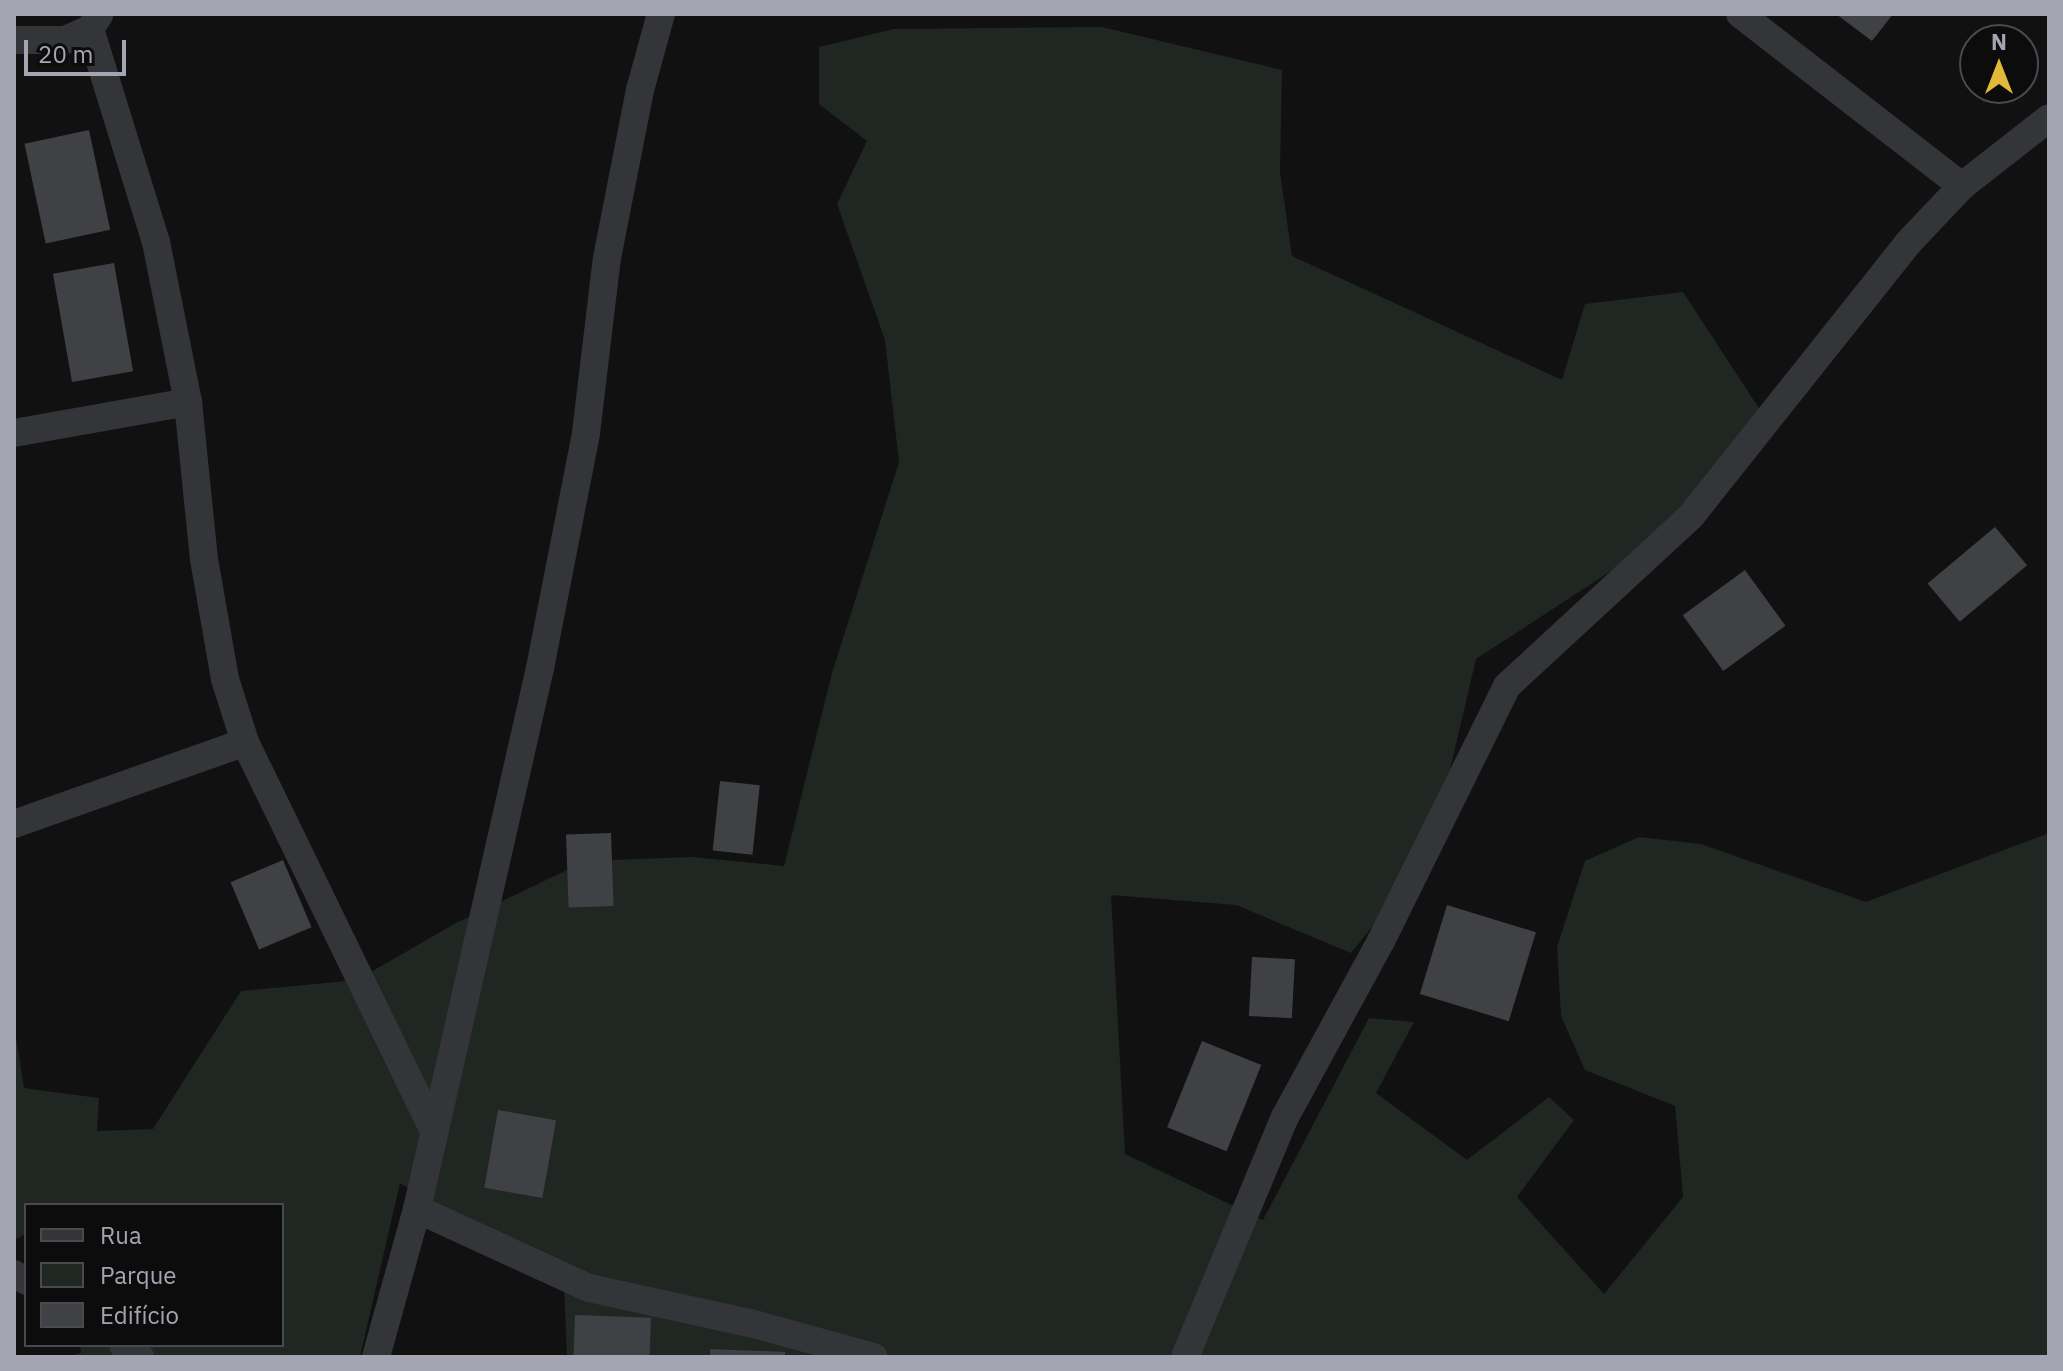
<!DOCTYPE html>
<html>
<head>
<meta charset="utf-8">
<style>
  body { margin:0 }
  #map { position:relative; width:2063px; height:1371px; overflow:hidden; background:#111112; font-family:"IBM Plex Sans",sans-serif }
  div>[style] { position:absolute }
  .green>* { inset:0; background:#202621 }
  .building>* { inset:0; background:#404145; transform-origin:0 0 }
  .minor>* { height:28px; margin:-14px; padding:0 14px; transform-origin:14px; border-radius:14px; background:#343539 }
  span { translate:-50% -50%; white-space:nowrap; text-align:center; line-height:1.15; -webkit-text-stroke:6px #0c0c0d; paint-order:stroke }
  .frame { position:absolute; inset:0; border:16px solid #a3a6b2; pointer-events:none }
  .legend { position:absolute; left:24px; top:1203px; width:260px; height:144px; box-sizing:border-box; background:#0c0c0d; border:2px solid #484a4f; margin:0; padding:10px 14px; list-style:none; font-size:24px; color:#a3a6b2 }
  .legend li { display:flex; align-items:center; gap:16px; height:40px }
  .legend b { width:40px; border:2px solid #484a4f }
  .north { position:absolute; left:1959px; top:24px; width:80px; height:80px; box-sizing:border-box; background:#0c0c0d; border:2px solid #484a4f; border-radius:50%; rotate:0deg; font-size:22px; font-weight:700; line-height:32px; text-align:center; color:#a3a6b2 }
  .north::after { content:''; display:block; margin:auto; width:28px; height:36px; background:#e2b939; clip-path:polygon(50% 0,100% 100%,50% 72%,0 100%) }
  .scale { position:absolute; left:24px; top:40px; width:102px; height:36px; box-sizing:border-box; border:4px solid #a3a6b2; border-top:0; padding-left:10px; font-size:24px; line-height:28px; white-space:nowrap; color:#a3a6b2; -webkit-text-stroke:6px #0c0c0d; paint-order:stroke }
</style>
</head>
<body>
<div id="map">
  <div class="green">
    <div style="clip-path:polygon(1102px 27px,1282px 70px,1280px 172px,1292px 256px,1562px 380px,1585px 304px,1683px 292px,1766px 419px,1715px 478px,1617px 567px,1476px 659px,1430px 855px,1351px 953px,1236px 905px,1111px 895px,1125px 1154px,1263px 1220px,1369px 1018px,1414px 1022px,1376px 1093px,1467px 1160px,1549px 1097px,1574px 1120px,1517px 1197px,1604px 1294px,1683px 1197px,1675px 1106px,1585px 1070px,1561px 1016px,1557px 947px,1585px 861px,1639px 837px,1701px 844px,1866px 902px,2049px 833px,2049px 1357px,567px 1357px,564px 1285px,400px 1183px,360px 1357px,68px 1357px,81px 1353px,80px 1345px,282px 1345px,282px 1205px,26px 1205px,26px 1234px,14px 1240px,14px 1024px,24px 1088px,99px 1098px,97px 1131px,153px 1129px,241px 991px,357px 980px,456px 923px,586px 861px,691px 857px,784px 866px,832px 673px,899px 462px,885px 340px,837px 204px,867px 141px,819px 104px,819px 47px,894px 29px)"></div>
  </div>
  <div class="building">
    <div style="clip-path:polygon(1836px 14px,1893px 14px,1872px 41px)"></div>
    <div style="left:89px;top:130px;width:102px;height:66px;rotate:78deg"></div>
    <div style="left:114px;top:263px;width:110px;height:62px;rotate:80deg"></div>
    <div style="left:1995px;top:527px;width:50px;height:88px;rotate:50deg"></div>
    <div style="left:1745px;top:570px;width:69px;height:77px;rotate:54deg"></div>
    <div style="left:720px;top:781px;width:40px;height:70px;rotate:6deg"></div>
    <div style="left:611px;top:833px;width:73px;height:45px;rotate:88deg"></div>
    <div style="left:283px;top:860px;width:73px;height:57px;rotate:67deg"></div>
    <div style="left:1447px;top:905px;width:93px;height:93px;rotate:17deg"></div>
    <div style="left:1252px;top:957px;width:43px;height:59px;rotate:3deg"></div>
    <div style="left:1202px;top:1041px;width:64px;height:93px;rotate:22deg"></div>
    <div style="left:498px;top:1110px;width:59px;height:79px;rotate:10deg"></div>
    <div style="left:575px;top:1315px;width:76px;height:42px;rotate:2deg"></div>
    <div style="clip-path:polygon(710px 1349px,785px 1352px,785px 1357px,710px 1357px)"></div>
  </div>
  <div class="minor">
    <div style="left:1740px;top:14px;width:281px;rotate:37.8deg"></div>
    <div style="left:90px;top:29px;width:223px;rotate:72.8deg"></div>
    <div style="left:156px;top:242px;width:163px;rotate:78.7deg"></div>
    <div style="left:188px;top:402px;width:158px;rotate:84.2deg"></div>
    <div style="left:204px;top:559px;width:122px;rotate:80.1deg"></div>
    <div style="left:225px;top:679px;width:66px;rotate:72.4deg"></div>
    <div style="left:245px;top:742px;width:433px;rotate:64.1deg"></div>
    <div style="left:14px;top:40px;width:51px"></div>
    <div style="left:65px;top:40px;width:27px;rotate:-24deg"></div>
    <div style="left:90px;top:29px;width:17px;rotate:-57deg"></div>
    <div style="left:14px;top:433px;width:177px;rotate:-10.1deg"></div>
    <div style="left:14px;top:824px;width:245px;rotate:-19.5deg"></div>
    <div style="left:417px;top:1209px;width:189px;rotate:24.7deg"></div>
    <div style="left:589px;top:1288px;width:169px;rotate:12.3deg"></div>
    <div style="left:754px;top:1324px;width:124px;rotate:15.4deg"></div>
    <div style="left:14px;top:1274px;width:14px;rotate:30deg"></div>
    <div style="left:123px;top:1345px;width:21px;rotate:35deg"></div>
    <div style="left:376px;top:1357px;width:154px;rotate:-74.5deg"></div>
    <div style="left:417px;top:1209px;width:555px;rotate:-77.19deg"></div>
    <div style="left:540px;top:668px;width:239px;rotate:-78.9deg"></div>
    <div style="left:586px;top:433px;width:176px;rotate:-83.2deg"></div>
    <div style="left:607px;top:258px;width:171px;rotate:-78.9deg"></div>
    <div style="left:640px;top:90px;width:79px;rotate:-74.6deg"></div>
    <div style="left:1185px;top:1357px;width:260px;rotate:-67.4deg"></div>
    <div style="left:1285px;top:1117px;width:200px;rotate:-61.4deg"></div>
    <div style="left:1381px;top:941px;width:284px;rotate:-63.7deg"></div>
    <div style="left:1507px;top:686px;width:251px;rotate:-42.7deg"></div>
    <div style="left:1691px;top:516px;width:349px;rotate:-51.5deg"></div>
    <div style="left:1908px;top:243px;width:79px;rotate:-46.5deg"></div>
    <div style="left:1962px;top:186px;width:110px;rotate:-38deg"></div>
  </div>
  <div class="frame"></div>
  <ul class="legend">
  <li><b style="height:10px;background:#343539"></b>Rua</li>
  <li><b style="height:22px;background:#202621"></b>Parque</li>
  <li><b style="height:22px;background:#404145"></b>Edifício</li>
  </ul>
  <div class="north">N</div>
  <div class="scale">20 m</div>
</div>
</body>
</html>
